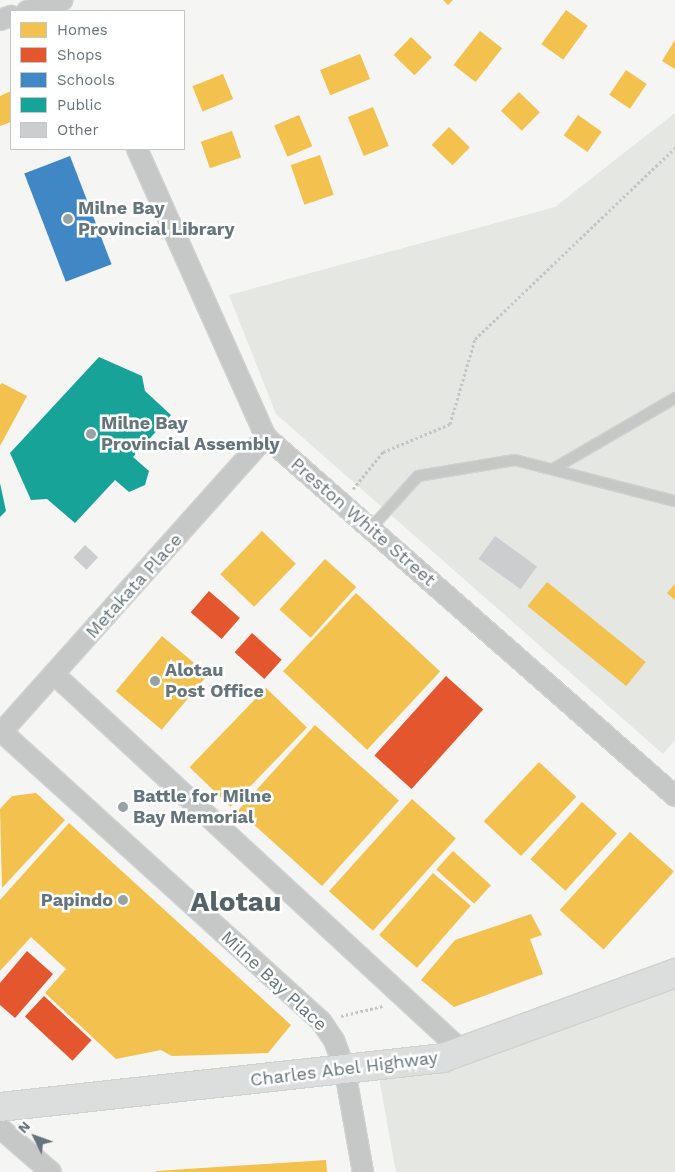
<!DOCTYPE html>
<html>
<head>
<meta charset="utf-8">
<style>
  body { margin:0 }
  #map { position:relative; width:675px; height:1172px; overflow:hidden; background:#f5f5f4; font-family:"Work Sans",sans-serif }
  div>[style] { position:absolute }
  .green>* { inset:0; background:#e4e7e2 }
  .homes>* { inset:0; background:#f2c14e; transform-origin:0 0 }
  .shops>* { inset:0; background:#e4572e; transform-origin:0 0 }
  .schools>* { inset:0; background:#3f88c5; transform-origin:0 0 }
  .public>* { inset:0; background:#17a398 }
  .building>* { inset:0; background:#cccdce; transform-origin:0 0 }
  .path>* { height:3px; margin-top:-1.5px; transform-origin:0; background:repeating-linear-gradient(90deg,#c4c5c6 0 2.5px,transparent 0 5px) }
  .roads { filter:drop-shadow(1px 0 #d0d1d1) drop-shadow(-1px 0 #d0d1d1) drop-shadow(0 1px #d0d1d1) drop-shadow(0 -1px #d0d1d1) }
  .service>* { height:10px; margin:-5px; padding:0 5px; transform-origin:5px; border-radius:5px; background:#c6c8c8 }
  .minor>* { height:20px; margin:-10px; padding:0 10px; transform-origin:10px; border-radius:10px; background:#c6c8c8 }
  .primary>* { height:28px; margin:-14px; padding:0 14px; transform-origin:14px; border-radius:14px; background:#dcdddd }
  .dots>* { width:14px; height:14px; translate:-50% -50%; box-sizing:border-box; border:2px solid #fff; border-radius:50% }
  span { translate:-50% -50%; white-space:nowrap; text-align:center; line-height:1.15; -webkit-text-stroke:5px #fff; paint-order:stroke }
  .poi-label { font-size:18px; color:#64757b; font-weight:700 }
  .left { translate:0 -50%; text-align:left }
  .right { translate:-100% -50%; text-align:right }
  .street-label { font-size:18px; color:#64757b }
  .town-label { font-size:28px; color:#556267; font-weight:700 }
  .legend { position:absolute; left:10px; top:10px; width:175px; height:140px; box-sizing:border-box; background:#fff; border:1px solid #c1c8ca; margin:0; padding:6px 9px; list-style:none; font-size:15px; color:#64757b }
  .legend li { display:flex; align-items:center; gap:10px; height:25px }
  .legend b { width:25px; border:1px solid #c1c8ca }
  .north { position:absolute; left:10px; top:1112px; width:50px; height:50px; -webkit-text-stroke:4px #fff; paint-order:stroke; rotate:312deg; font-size:14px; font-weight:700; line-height:20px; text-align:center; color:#64757b }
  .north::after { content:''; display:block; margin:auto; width:18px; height:22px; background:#64757b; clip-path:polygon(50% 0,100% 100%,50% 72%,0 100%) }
</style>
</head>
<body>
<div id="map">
  <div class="green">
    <div style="clip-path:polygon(675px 113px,675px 740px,663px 754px,276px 414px,229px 295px,555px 207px)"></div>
    <div style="clip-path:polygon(675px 986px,675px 1172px,396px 1172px,379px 1078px)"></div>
  </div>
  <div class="homes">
    <div style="clip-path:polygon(443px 0,453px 0,448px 5px)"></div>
    <div style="left:566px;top:10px;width:27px;height:42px;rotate:36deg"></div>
    <div style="left:480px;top:31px;width:28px;height:43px;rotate:38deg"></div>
    <div style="left:411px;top:37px;width:29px;height:25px;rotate:44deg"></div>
    <div style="clip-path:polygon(675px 40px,675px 69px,662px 61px)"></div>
    <div style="left:360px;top:54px;width:27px;height:43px;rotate:68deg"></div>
    <div style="left:626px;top:70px;width:25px;height:30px;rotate:34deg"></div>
    <div style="left:223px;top:74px;width:27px;height:33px;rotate:68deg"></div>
    <div style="clip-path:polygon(11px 91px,11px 122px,0 126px,0 96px)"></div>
    <div style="left:519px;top:92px;width:29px;height:26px;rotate:44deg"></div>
    <div style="left:373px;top:107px;width:42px;height:27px;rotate:68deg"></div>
    <div style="left:299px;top:115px;width:34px;height:27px;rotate:67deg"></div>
    <div style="left:578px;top:115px;width:29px;height:25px;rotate:35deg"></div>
    <div style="left:449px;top:127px;width:29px;height:25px;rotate:44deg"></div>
    <div style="left:232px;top:131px;width:28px;height:33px;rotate:71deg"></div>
    <div style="left:320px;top:155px;width:42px;height:31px;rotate:71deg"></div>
    <div style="clip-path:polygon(2px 383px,27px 396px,0 446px,0 385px)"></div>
    <div style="left:262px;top:531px;width:47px;height:60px;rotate:44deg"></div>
    <div style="left:325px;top:559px;width:42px;height:68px;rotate:42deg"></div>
    <div style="left:547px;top:582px;width:127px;height:31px;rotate:39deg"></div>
    <div style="clip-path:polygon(675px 584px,675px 600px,667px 593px)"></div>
    <div style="left:356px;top:593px;width:115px;height:107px;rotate:43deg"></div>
    <div style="left:162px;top:636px;width:60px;height:72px;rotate:40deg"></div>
    <div style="left:266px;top:688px;width:57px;height:110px;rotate:44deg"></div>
    <div style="left:315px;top:725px;width:113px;height:115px;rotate:42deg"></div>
    <div style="left:539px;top:762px;width:51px;height:81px;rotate:43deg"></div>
    <div style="clip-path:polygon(36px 793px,65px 820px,2px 888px,0 809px,12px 796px)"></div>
    <div style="left:412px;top:799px;width:59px;height:124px;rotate:42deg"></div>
    <div style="left:582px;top:802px;width:47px;height:77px;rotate:42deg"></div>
    <div style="clip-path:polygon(69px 823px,291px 1025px,268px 1053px,172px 1056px,161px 1050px,116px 1059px,45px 993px,66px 969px,31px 937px,0 971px,0 900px)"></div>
    <div style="left:630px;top:832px;width:59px;height:105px;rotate:42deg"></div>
    <div style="left:453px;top:851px;width:51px;height:25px;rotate:42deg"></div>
    <div style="left:433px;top:873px;width:50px;height:82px;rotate:41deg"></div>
    <div style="clip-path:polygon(531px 914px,542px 935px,530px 939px,543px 974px,454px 1007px,421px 980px,455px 940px)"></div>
    <div style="clip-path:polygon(326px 1160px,327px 1172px,156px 1172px,156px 1171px)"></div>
  </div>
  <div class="shops">
    <div style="left:209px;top:591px;width:41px;height:28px;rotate:41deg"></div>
    <div style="left:252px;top:633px;width:40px;height:26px;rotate:42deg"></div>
    <div style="left:446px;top:676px;width:50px;height:107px;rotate:42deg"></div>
    <div style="clip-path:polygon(27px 951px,53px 974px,15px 1018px,0 1005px,0 983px)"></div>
    <div style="left:44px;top:996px;width:65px;height:28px;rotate:43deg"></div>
  </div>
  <div class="schools">
    <div style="left:70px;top:156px;width:116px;height:49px;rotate:69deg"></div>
  </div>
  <div class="public">
    <div style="clip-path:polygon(99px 357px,142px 376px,145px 391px,171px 415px,133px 457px,149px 471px,145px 485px,129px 492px,115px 480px,75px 523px,47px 499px,31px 500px,10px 453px)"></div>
    <div style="clip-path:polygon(0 483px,6px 511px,0 517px)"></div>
  </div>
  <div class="building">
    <div style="left:495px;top:536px;width:52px;height:28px;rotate:36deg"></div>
    <div style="left:85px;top:545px;width:18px;height:17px;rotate:43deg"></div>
  </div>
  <div class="path">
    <div style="left:353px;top:489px;width:48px;rotate:-51deg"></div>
    <div style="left:383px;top:452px;width:73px;rotate:-22.7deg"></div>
    <div style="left:450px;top:424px;width:89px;rotate:-73.6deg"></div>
    <div style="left:475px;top:339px;width:277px;rotate:-43.7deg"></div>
    <div style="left:341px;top:1016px;width:43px;rotate:-13.4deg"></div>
  </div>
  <div class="roads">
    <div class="service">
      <div style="left:553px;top:469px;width:141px;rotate:-30.2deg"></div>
      <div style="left:371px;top:528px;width:70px;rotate:-47.9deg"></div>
      <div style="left:418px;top:476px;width:98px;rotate:-9.4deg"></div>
      <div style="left:515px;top:460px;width:165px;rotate:14.4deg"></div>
    </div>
    <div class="minor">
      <div style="left:27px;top:11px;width:37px;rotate:-17deg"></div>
      <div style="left:0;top:20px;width:12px;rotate:-20deg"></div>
      <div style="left:137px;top:149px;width:316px;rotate:65.9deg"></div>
      <div style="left:266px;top:437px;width:544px;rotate:41.28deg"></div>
      <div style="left:54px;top:674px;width:556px;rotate:42.74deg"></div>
      <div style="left:2px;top:732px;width:430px;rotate:42.2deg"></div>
      <div style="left:321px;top:1021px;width:23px;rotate:56deg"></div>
      <div style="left:334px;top:1040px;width:33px;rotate:70deg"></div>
      <div style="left:345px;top:1071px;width:103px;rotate:79.9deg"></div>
      <div style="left:0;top:734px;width:399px;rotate:-48.2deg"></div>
      <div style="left:0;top:1128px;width:67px;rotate:40.8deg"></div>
    </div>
    <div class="primary">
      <div style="left:0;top:1107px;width:445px;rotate:-6.3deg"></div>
      <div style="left:442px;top:1058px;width:248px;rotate:-20deg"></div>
    </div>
  </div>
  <div class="dots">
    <div style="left:68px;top:219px;background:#97a2a5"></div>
    <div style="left:91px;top:434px;background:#97a2a5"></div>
    <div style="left:155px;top:681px;background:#97a2a5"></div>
    <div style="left:123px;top:807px;background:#97a2a5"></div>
    <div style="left:123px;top:900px;background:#97a2a5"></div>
  </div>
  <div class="poi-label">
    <span class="left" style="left:78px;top:219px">Milne Bay<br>Provincial Library</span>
    <span class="left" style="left:101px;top:434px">Milne Bay<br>Provincial Assembly</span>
    <span class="left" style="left:165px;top:681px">Alotau<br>Post Office</span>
    <span class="left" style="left:133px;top:807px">Battle for Milne<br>Bay Memorial</span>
    <span class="right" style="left:113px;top:900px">Papindo</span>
  </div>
  <div class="street-label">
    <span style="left:363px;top:522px;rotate:41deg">Preston White Street</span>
    <span style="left:134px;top:586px;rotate:-48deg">Metakata Place</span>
    <span style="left:274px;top:981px;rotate:43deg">Milne Bay Place</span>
    <span style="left:344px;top:1069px;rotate:-7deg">Charles Abel Highway</span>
  </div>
  <div class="town-label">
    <span style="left:236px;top:902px">Alotau</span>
  </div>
  <ul class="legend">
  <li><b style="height:14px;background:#f2c14e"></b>Homes</li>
  <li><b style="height:14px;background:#e4572e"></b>Shops</li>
  <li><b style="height:14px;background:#3f88c5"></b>Schools</li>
  <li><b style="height:14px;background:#17a398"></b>Public</li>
  <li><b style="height:14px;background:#cccdce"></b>Other</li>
  </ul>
  <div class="north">N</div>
</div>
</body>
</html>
